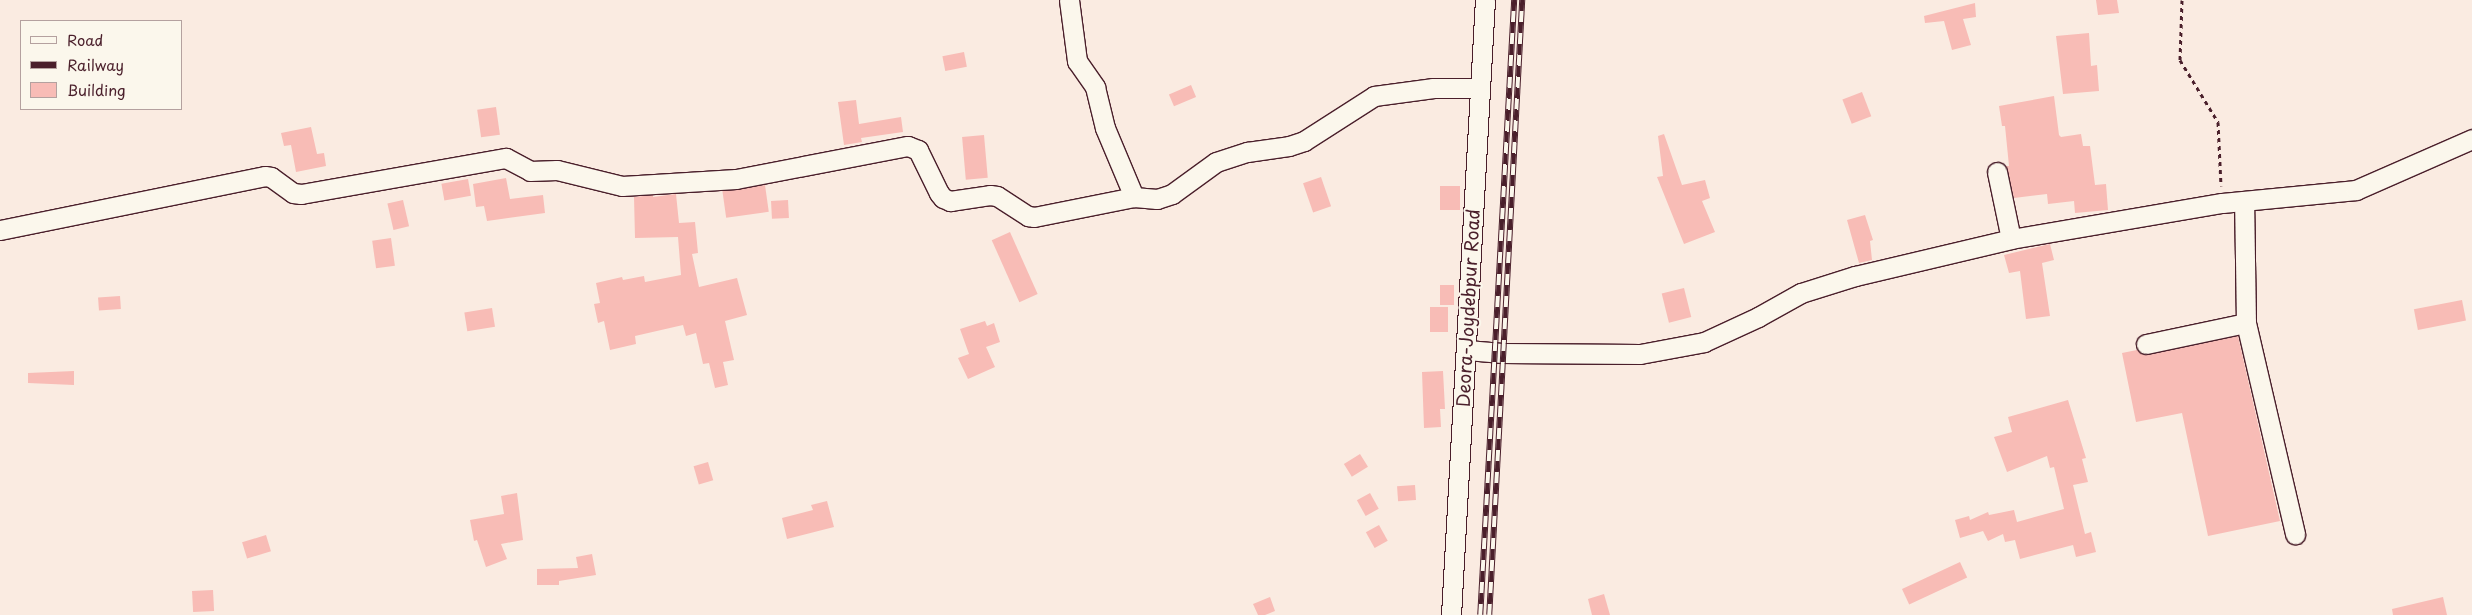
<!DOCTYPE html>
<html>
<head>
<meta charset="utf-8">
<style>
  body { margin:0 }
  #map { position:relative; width:2472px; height:615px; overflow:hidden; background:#faebe1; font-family:"Playpen Sans",sans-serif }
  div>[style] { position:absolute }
  .building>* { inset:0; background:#f8bcb6; transform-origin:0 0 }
  .path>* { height:3px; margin-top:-1.5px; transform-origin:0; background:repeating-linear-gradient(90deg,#4a1f2b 0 4px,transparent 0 8px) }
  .roads { filter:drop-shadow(1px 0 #4a1f2b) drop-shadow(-1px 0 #4a1f2b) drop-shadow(0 1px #4a1f2b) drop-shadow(0 -1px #4a1f2b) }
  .minor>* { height:19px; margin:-9.5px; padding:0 9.5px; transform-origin:9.5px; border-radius:9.5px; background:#fbf7ec }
  .rail>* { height:5.5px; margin-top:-2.75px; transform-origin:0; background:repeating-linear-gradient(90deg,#fbf7ec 0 11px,#4a1f2b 0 22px); box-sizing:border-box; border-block:1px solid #4a1f2b }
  span { translate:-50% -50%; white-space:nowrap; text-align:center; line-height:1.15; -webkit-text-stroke:4px #fbf7ec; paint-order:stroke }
  .street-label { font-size:18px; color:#4a1f2b }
  .legend { position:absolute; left:20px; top:20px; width:162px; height:90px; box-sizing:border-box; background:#fbf7ec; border:1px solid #b4a19f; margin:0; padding:6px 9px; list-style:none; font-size:15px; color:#4a1f2b }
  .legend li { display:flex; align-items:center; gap:10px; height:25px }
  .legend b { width:25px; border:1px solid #b4a19f }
</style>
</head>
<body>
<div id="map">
  <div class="building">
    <div style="clip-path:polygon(2096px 0,2117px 0,2119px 13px,2098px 15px)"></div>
    <div style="clip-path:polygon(1975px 3px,1976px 17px,1963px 19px,1971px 45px,1952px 50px,1944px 21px,1925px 23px,1924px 16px)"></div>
    <div style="clip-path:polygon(2089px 33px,2091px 66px,2097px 65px,2099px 91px,2063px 94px,2056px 36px)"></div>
    <div style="left:964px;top:52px;width:15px;height:22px;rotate:79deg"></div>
    <div style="left:1191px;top:85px;width:13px;height:24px;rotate:67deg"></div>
    <div style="left:1862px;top:92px;width:26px;height:21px;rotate:69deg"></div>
    <div style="clip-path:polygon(2054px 96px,2059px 135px,2061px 137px,2081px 134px,2083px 146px,2090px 146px,2095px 185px,2106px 184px,2108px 210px,2075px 213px,2074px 201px,2048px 204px,2047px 194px,2014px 198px,2006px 166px,2009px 166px,2005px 126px,2002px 126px,1999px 106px)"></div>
    <div style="clip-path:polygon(856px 100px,859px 124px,901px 117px,903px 132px,861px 138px,862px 142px,844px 145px,838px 102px)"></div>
    <div style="left:496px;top:107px;width:28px;height:19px;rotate:82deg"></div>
    <div style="clip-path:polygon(311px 127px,317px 154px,324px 153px,326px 166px,296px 172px,291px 145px,284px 146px,281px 133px)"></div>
    <div style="clip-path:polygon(1664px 134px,1682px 185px,1705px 180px,1710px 198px,1702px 201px,1715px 232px,1684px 244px,1657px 177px,1663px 176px,1658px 136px)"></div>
    <div style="left:984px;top:135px;width:43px;height:22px;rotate:85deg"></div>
    <div style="left:1321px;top:177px;width:31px;height:19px;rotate:71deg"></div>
    <div style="clip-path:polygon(506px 178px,510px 199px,543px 195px,545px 213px,487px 221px,484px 206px,476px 207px,473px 184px)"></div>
    <div style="left:468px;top:179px;width:17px;height:27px;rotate:80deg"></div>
    <div style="left:765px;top:185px;width:27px;height:43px;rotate:82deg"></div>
    <div style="left:1440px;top:186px;width:20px;height:24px"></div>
    <div style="clip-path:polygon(676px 194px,679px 223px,695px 222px,698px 253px,692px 254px,699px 287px,737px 278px,747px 315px,725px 321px,734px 360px,723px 362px,728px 385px,715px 388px,709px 363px,703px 364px,696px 333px,686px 336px,683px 325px,635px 336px,636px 344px,610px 350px,604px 321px,598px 323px,594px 304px,600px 303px,596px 283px,622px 277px,623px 280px,644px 276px,645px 282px,681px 275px,678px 237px,635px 238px,634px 197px,653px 195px,653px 197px)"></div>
    <div style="left:403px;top:200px;width:27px;height:16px;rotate:77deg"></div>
    <div style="left:788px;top:200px;width:18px;height:17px;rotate:87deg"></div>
    <div style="clip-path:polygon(1865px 215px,1873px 240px,1870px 241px,1872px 260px,1859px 263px,1847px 220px)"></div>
    <div style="left:1010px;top:232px;width:68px;height:20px;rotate:66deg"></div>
    <div style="left:391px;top:238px;width:28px;height:19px;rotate:82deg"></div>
    <div style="clip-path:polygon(2050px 244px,2054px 260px,2042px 263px,2050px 316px,2026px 319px,2020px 271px,2009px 273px,2004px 255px)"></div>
    <div style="left:1440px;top:285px;width:14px;height:20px"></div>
    <div style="left:1684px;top:288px;width:30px;height:23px;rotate:76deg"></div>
    <div style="left:120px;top:296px;width:13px;height:22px;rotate:86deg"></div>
    <div style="left:2462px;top:300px;width:21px;height:49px;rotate:79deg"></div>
    <div style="left:1430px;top:307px;width:18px;height:25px"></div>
    <div style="left:492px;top:308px;width:19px;height:28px;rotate:81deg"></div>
    <div style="clip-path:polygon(985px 321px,987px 326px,994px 323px,1000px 342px,986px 347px,995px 367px,968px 379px,958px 358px,969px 354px,960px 329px)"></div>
    <div style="clip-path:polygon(2238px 336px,2280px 521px,2208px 536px,2182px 413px,2136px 422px,2122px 353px,2137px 350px,2142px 354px,2148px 355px)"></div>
    <div style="clip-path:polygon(74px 371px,74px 385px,28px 383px,28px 373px)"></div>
    <div style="clip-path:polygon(1443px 371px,1445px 409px,1440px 409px,1441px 427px,1424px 428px,1422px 372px)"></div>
    <div style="clip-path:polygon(2068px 400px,2086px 458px,2082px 459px,2088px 482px,2073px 485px,2085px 534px,2091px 532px,2096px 552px,2076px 557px,2073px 545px,2020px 559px,2015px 540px,2005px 542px,2003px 534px,1988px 541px,1983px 531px,1960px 538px,1955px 520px,1969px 516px,1970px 520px,1988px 512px,1989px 515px,2014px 510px,2017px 522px,2064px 509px,2054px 467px,2050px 468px,2047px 456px,2007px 472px,1994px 437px,2012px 432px,2008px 417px)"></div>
    <div style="left:1360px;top:454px;width:15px;height:19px;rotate:58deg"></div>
    <div style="left:708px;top:462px;width:19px;height:15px;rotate:74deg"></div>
    <div style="left:1415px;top:485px;width:15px;height:18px;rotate:86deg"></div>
    <div style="clip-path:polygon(517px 493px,523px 540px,501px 544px,507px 559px,486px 567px,477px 540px,474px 541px,470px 520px,504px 514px,501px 496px)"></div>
    <div style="left:1370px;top:493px;width:18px;height:15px;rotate:61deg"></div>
    <div style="clip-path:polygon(827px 501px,834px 527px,787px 539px,782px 518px,813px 510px,811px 505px)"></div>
    <div style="left:1379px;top:525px;width:18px;height:15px;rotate:61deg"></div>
    <div style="left:266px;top:535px;width:17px;height:25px;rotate:73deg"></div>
    <div style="clip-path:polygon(592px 554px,596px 575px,559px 581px,559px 585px,537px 585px,537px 569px,578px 568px,576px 557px)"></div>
    <div style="left:1960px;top:562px;width:17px;height:64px;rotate:65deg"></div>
    <div style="left:213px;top:590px;width:21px;height:21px;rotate:87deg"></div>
    <div style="clip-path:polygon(1604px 594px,1610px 615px,1592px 615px,1588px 599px)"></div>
    <div style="clip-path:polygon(1270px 597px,1275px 611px,1265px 615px,1258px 615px,1253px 604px)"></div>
    <div style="clip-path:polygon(2443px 597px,2447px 615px,2393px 615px,2392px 609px)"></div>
  </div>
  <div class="path">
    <div style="left:2182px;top:0;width:60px;rotate:91.9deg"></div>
    <div style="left:2180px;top:60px;width:73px;rotate:58.5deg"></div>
    <div style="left:2218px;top:122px;width:64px;rotate:87.3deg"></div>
  </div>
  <div class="roads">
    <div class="minor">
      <div style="left:1069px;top:0;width:62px;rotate:82.5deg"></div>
      <div style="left:1077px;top:61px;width:32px;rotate:55deg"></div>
      <div style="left:1095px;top:87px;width:42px;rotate:76.3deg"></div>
      <div style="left:1105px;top:128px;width:75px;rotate:67.2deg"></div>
      <div style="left:1997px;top:172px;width:68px;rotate:78.2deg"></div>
      <div style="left:0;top:230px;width:270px;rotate:-11.5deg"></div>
      <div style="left:265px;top:176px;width:6px;rotate:9deg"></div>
      <div style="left:271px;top:177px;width:27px;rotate:36deg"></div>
      <div style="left:293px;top:193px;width:8px;rotate:7deg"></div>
      <div style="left:301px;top:194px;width:208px;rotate:-10deg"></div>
      <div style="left:506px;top:158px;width:27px;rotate:28deg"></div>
      <div style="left:530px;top:171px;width:27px;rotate:-2deg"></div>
      <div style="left:557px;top:170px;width:67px;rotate:13.8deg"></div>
      <div style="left:622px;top:186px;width:114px;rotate:-3.5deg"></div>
      <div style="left:736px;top:179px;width:175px;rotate:-10.9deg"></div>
      <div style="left:908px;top:146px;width:11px;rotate:22deg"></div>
      <div style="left:918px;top:150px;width:48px;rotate:64deg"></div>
      <div style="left:939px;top:193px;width:6px;rotate:51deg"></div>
      <div style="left:943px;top:198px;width:8px;rotate:23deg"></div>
      <div style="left:950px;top:201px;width:40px;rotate:-8.5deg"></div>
      <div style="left:990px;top:195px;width:7px;rotate:8deg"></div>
      <div style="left:997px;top:196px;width:37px;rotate:33deg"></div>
      <div style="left:1028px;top:216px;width:6px;rotate:9deg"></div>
      <div style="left:1034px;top:217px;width:102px;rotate:-11.3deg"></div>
      <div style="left:1134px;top:197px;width:23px;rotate:5deg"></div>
      <div style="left:1157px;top:199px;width:16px;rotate:-18deg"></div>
      <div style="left:1172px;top:194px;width:54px;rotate:-36deg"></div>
      <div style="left:1216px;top:162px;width:33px;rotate:-18deg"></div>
      <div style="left:1247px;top:152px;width:42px;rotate:-8.1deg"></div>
      <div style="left:1289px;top:146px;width:16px;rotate:-18deg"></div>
      <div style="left:1304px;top:141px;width:83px;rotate:-32.7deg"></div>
      <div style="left:1374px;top:96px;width:60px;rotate:-7.7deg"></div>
      <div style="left:1433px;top:88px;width:46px"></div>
      <div style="left:2246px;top:323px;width:217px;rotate:76.9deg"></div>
      <div style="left:2146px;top:344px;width:102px;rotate:-11.9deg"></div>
      <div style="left:2246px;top:323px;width:122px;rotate:-90.9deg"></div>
      <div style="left:1467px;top:350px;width:35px;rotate:5deg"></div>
      <div style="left:1502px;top:353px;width:138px;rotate:0.4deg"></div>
      <div style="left:1640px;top:354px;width:65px;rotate:-10.6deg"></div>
      <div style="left:1704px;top:342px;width:60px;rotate:-24.8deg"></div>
      <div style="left:1758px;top:317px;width:49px;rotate:-29.2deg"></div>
      <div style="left:1801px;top:293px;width:57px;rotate:-17.5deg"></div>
      <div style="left:1855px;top:276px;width:160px;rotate:-13.3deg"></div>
      <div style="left:2011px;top:239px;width:214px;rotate:-9.7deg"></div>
      <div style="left:2222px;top:203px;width:135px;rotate:-5.5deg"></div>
      <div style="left:2356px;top:190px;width:127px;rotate:-23.7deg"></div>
      <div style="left:1451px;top:615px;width:616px;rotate:-86.84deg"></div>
    </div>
  </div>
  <div class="rail">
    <div style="left:1480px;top:615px;width:616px;rotate:-86.84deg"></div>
    <div style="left:1489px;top:615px;width:616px;rotate:-86.93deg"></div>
  </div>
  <div class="street-label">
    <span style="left:1468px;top:308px;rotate:-87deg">Deora-Joydebpur Road</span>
  </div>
  <ul class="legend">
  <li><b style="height:6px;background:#fbf7ec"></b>Road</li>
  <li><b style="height:6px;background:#4a1f2b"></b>Railway</li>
  <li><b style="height:14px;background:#f8bcb6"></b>Building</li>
  </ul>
</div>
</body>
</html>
